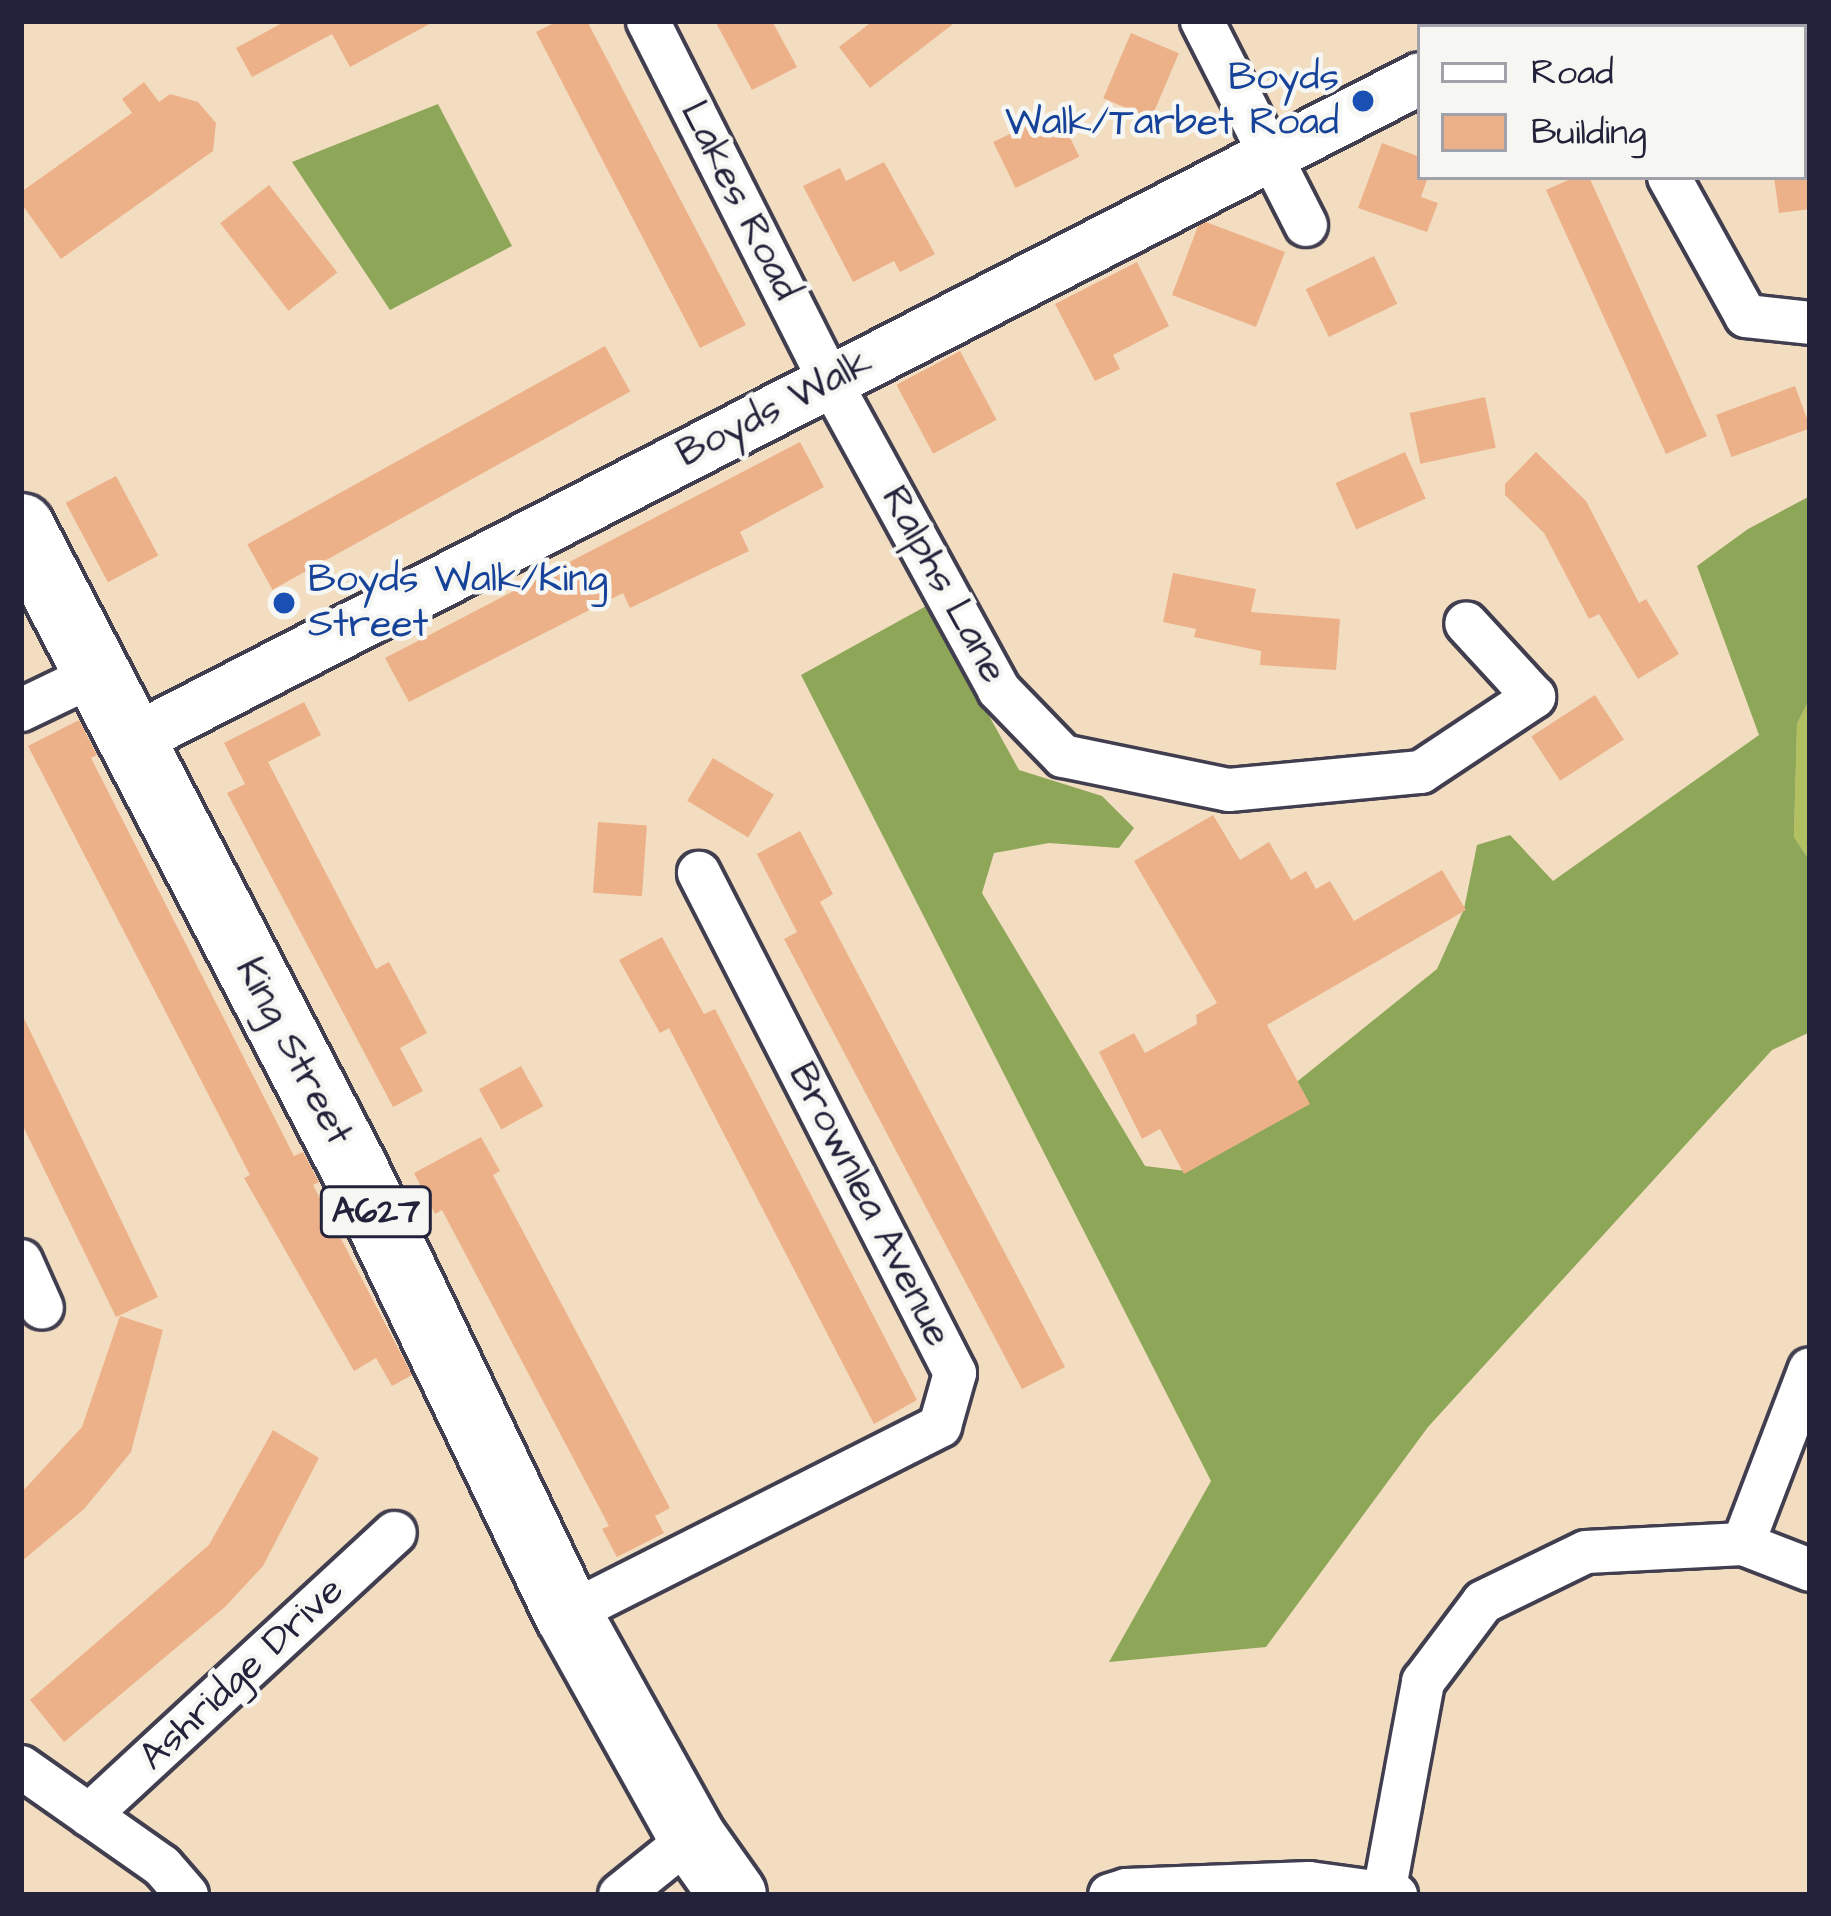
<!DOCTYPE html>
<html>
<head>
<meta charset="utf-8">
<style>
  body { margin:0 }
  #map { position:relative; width:1831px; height:1916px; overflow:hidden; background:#f2ddc0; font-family:"Architects Daughter",sans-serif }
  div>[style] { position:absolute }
  .green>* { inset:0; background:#b3c062 }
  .forest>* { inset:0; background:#8ea658 }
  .building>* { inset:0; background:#edb18a; transform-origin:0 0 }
  .roads { filter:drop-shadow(3px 0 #413e4f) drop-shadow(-3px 0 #413e4f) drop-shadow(0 3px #413e4f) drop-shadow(0 -3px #413e4f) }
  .minor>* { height:42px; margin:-21px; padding:0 21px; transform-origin:21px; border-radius:21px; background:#fff }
  .tertiary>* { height:51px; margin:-25.5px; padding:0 25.5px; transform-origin:25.5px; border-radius:25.5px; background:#fff }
  .primary>* { height:66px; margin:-33px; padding:0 33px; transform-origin:33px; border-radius:33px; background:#fff }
  .dots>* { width:33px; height:33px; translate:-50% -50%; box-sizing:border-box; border:6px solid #f6f6f2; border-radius:50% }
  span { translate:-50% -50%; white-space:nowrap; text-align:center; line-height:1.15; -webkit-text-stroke:9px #f6f6f2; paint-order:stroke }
  .shield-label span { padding:3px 9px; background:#f6f6f2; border:3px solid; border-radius:9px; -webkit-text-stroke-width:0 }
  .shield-label { font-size:36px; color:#22223b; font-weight:700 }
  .transit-label { font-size:39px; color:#164399 }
  .right { translate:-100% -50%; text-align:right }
  .left { translate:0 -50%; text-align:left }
  .street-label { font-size:39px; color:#22223b }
  .frame { position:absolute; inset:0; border:24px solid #22223b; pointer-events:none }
  .legend { position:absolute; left:1417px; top:24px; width:390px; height:156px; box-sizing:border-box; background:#f6f6f2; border:3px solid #a1a1a9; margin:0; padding:15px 21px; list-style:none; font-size:36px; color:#22223b }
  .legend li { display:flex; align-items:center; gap:24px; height:60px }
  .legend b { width:60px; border:3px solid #a1a1a9 }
</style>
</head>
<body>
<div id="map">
  <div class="green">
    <div style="clip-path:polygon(1810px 698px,1810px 861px,1794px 837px,1797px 724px)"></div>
  </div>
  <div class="forest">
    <div style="clip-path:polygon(438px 104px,512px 246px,390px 310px,292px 162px)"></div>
    <div style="clip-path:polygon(1810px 496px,1810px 698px,1797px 724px,1794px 837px,1810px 861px,1810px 1032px,1772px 1050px,1428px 1427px,1266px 1647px,1109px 1662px,1211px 1481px,801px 675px,928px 605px,1019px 770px,1102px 796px,1134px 828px,1119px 848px,1049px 843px,994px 853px,982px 893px,1145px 1166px,1186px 1171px,1437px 969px,1464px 909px,1477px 845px,1510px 835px,1553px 881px,1759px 735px,1697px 566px,1748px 529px)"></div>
  </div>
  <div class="building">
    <div style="clip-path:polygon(286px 21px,435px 21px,350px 67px,332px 34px,252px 77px,236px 48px)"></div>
    <div style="clip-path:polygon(558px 21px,587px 21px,746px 325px,700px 348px,536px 32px)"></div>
    <div style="clip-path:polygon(715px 21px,772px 21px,797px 67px,752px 90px)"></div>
    <div style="clip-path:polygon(873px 21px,957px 21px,870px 88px,839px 47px)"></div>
    <div style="left:1131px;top:33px;width:52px;height:71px;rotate:23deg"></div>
    <div style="clip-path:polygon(144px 82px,159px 102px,170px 94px,198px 102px,216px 123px,213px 151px,61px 259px,21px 203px,21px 192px,132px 113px,122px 99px)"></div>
    <div style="left:1057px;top:111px;width:51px;height:71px;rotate:64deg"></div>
    <div style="clip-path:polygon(1382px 143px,1420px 157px,1420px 177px,1428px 177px,1421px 197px,1438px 203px,1427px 232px,1358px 208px)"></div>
    <div style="clip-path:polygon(884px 162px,935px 254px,900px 272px,894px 261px,853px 282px,803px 186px,840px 168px,846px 181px)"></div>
    <div style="clip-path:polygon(1575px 177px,1589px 177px,1707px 436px,1666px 454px,1546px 190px)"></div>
    <div style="clip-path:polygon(1774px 177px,1810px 177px,1810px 209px,1779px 213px)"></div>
    <div style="left:269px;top:185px;width:111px;height:62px;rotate:52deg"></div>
    <div style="clip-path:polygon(1206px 222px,1285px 252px,1256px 327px,1172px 295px,1198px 226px)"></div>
    <div style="left:1374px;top:256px;width:53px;height:76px;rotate:64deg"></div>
    <div style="clip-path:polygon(1137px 262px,1169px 326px,1113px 355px,1120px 369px,1095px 381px,1055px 304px)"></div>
    <div style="left:605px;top:346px;width:52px;height:409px;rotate:61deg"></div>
    <div style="left:960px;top:351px;width:78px;height:72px;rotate:62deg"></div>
    <div style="left:1795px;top:386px;width:45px;height:84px;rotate:70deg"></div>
    <div style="left:1485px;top:397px;width:52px;height:77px;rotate:78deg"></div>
    <div style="clip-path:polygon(800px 442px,824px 487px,740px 532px,749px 551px,630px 608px,623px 593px,409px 702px,385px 658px)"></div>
    <div style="left:1405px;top:452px;width:51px;height:76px;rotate:66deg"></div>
    <div style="clip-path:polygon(1536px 452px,1586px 501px,1639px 603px,1646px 599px,1679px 654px,1638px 679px,1599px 614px,1589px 619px,1544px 533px,1505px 495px,1505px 484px)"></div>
    <div style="left:116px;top:476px;width:90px;height:57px;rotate:62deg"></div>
    <div style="clip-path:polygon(1173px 573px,1256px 589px,1251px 612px,1340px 619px,1336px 670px,1260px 665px,1261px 651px,1194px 637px,1196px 629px,1163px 622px)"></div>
    <div style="left:1595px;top:695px;width:53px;height:76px;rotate:57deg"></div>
    <div style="clip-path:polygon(304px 702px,321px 735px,268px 762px,376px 969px,389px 962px,427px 1033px,400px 1048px,423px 1091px,393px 1107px,227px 793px,245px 784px,224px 743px)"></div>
    <div style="clip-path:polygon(79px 720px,97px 755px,91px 758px,294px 1156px,303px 1152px,319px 1182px,313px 1185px,412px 1375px,392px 1386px,376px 1358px,354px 1371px,244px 1178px,250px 1175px,28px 746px)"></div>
    <div style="left:713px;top:758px;width:71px;height:50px;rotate:31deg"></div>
    <div style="clip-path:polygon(1213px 815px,1240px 860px,1269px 842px,1291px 880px,1306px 871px,1316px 889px,1330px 881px,1354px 921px,1442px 870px,1466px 910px,1267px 1025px,1310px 1104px,1184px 1174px,1160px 1129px,1142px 1139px,1099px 1052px,1134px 1033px,1145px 1053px,1197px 1024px,1196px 1015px,1217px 1003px,1134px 861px)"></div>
    <div style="left:598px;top:822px;width:49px;height:71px;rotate:4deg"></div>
    <div style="clip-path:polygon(800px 831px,833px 894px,820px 902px,1065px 1367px,1022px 1389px,784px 939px,797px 932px,757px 854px)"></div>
    <div style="clip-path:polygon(662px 937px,704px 1014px,715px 1009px,917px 1400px,874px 1424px,669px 1028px,660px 1033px,619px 960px)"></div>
    <div style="clip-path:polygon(21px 1012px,158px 1297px,116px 1317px,21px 1122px)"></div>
    <div style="left:521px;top:1066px;width:46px;height:48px;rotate:61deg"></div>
    <div style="clip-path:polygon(481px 1137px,500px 1171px,493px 1175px,670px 1508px,655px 1516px,664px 1533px,617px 1557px,602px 1529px,609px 1526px,442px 1210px,435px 1214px,414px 1173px)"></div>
    <div style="clip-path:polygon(120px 1316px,163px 1330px,131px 1452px,84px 1509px,21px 1562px,21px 1493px,82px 1427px)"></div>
    <div style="clip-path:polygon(273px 1430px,319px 1458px,263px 1566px,226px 1606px,64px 1742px,30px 1700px,209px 1545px)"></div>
  </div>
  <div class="roads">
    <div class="minor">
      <div style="left:648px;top:21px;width:403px;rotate:63.2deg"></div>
      <div style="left:830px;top:381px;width:352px;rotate:61.3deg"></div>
      <div style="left:999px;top:690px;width:92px;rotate:45.9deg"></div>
      <div style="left:1063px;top:756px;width:169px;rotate:11.6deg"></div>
      <div style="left:1229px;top:790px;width:193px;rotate:-5.4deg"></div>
      <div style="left:1421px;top:772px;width:136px;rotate:-33.6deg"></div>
      <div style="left:1534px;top:697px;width:100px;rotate:-132.6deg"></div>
      <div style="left:1202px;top:21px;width:229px;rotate:63deg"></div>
      <div style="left:1583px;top:21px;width:7px;rotate:63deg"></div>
      <div style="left:1669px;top:177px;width:159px;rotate:61deg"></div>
      <div style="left:1746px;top:316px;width:64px;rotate:6.2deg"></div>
      <div style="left:21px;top:710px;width:83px;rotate:-25.6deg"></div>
      <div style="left:21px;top:1261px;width:51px;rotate:65.9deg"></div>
      <div style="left:1743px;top:1544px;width:187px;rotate:-69.1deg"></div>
      <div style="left:568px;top:1614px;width:417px;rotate:-26.8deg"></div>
      <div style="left:940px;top:1426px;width:55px;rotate:-74.2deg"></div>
      <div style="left:955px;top:1373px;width:562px;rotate:-117.11deg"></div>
      <div style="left:21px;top:1767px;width:172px;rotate:35.1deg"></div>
      <div style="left:162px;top:1866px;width:38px;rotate:49deg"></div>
      <div style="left:89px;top:1815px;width:416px;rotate:-42.7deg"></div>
      <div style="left:1384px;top:1893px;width:215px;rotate:-79.5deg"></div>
      <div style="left:1423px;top:1682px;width:100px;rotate:-53.1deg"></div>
      <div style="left:1483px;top:1602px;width:114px;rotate:-25.9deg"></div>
      <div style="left:1586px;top:1552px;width:157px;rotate:-2.9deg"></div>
      <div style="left:1743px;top:1544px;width:72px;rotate:21.2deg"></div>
      <div style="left:620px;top:1895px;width:92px;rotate:-38.9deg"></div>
      <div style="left:1110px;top:1895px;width:17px;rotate:-17deg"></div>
      <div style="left:1126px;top:1890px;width:183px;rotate:-2.2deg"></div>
      <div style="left:1309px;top:1883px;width:88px;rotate:7.9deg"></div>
    </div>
    <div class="tertiary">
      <div style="left:1519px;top:27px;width:13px;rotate:-27deg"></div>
      <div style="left:130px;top:741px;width:1450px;rotate:-27.2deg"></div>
    </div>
    <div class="primary">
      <div style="left:21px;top:527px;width:725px;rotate:62.55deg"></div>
      <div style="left:355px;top:1170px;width:492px;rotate:64.4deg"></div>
      <div style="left:568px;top:1614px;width:255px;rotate:60.9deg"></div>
      <div style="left:692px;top:1837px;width:71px;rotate:54.7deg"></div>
    </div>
  </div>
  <div class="dots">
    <div style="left:1363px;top:101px;background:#1a4fb4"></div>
    <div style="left:284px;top:603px;background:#1a4fb4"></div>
  </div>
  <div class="shield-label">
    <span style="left:376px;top:1212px">A627</span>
  </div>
  <div class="transit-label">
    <span class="right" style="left:1339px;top:101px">Boyds<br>Walk/Tarbet Road</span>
    <span class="left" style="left:308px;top:603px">Boyds Walk/King<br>Street</span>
  </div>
  <div class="street-label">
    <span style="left:739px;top:201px;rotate:63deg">Lakes Road</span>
    <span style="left:775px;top:409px;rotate:-27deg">Boyds Walk</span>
    <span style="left:943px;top:585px;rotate:61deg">Ralphs Lane</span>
    <span style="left:293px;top:1052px;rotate:62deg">King Street</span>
    <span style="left:869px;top:1205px;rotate:63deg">Brownlea Avenue</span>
    <span style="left:242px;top:1674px;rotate:-43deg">Ashridge Drive</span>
  </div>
  <div class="frame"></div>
  <ul class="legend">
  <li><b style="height:15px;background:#fff"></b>Road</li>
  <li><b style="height:33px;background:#edb18a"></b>Building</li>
  </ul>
</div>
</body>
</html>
